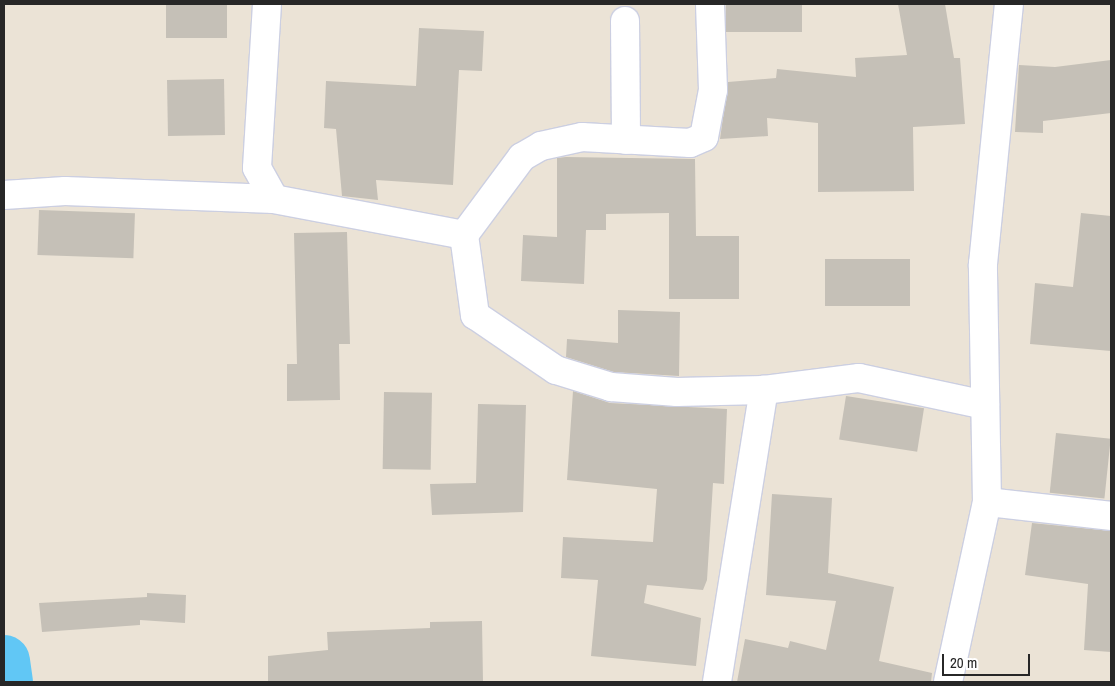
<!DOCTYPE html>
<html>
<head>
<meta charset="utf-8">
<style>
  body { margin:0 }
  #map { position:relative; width:1115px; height:686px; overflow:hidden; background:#ebe3d6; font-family:"Archivo Narrow",sans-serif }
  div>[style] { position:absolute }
  .river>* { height:52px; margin:-26px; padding:0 26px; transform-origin:26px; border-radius:26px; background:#61c7f5 }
  .building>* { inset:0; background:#c5c0b7; transform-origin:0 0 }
  .roads { filter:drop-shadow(1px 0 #cccfe1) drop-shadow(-1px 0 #cccfe1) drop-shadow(0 1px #cccfe1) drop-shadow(0 -1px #cccfe1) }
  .minor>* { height:28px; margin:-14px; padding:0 14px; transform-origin:14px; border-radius:14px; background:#fff }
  span { translate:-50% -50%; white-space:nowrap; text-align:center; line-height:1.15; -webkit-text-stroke:4px #fff; paint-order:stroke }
  .frame { position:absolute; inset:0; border:5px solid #272727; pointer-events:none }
  .scale { position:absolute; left:942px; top:654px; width:88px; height:22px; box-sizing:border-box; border:2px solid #272727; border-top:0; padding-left:6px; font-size:15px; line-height:18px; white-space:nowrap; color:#272727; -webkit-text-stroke:4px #fff; paint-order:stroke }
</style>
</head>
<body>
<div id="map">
  <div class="river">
    <div style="left:4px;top:661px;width:21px;rotate:82deg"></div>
  </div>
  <div class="building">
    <div style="left:166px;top:4px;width:61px;height:34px"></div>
    <div style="left:726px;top:4px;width:76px;height:28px"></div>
    <div style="clip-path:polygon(898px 4px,945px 4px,954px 58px,960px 58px,965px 124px,913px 127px,914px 191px,818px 192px,818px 123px,767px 118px,768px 136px,720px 139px,728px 82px,776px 78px,777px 69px,856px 77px,855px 58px,907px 55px)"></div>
    <div style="clip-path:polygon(419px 28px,484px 31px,482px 71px,459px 70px,453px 185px,376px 180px,378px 200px,342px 196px,336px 129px,324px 128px,326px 81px,416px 86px)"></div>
    <div style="clip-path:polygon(1111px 60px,1111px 113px,1043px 121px,1043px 133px,1015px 132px,1019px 65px,1055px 67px)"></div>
    <div style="left:224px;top:79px;width:56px;height:57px;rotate:89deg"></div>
    <div style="clip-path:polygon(566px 157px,695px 159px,696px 236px,739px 236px,739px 299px,669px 299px,669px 213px,606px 214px,606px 230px,586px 230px,584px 284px,521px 281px,523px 235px,557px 237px,557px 158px)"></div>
    <div style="left:39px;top:210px;width:96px;height:45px;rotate:2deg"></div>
    <div style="clip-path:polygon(1081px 213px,1111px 216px,1111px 351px,1030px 344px,1035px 283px,1073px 287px)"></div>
    <div style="clip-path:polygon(347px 232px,350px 344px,339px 344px,340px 400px,287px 401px,287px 364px,297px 364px,294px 233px)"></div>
    <div style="left:910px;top:259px;width:47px;height:85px;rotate:90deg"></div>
    <div style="clip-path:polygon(618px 310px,680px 312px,679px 376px,614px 372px,566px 357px,567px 339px,618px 343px)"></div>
    <div style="clip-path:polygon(573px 391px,610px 403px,727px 409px,724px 484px,713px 483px,707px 580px,703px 590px,647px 585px,644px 603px,701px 618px,696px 666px,591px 656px,598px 580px,561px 578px,563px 537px,653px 542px,657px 489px,567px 480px)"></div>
    <div style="left:384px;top:392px;width:48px;height:77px;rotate:1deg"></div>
    <div style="left:846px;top:396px;width:79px;height:44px;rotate:9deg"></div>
    <div style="clip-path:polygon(478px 404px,526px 405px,523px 512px,432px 515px,430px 484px,476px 483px)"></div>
    <div style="left:1056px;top:433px;width:55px;height:60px;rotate:6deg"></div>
    <div style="clip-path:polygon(772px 494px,832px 498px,828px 573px,894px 587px,879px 661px,932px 673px,931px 682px,737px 682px,745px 639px,788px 648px,790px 641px,826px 650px,836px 601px,766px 595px)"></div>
    <div style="clip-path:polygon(1032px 523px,1111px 531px,1111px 652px,1084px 650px,1088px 584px,1025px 575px)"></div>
    <div style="clip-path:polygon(147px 593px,186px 595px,185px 623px,140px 620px,140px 625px,42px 632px,39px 603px,147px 597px)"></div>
    <div style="clip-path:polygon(482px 621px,483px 682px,268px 682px,268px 656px,328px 650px,327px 632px,430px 628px,430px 622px)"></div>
  </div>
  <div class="roads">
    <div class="minor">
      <div style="left:267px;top:4px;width:164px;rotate:93.5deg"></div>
      <div style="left:257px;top:168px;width:35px;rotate:61deg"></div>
      <div style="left:274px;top:199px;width:193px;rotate:10.7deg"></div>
      <div style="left:464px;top:235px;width:81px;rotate:82.2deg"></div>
      <div style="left:475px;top:315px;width:98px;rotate:34.2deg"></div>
      <div style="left:556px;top:370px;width:58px;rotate:17.2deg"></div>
      <div style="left:611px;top:387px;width:66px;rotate:4.3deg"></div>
      <div style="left:677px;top:392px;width:87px;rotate:-1.3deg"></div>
      <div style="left:764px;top:390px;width:96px;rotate:-7.2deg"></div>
      <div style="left:859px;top:378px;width:129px;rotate:12.1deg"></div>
      <div style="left:625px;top:21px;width:119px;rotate:89.5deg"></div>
      <div style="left:4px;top:195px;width:61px;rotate:-3.8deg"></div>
      <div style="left:65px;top:191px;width:209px;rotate:2.2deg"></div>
      <div style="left:464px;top:235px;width:97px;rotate:-53.4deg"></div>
      <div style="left:522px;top:157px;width:22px;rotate:-30deg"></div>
      <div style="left:541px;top:146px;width:42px;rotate:-12.4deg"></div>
      <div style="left:582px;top:137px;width:108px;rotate:3.2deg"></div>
      <div style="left:690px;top:143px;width:15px;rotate:-23deg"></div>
      <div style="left:704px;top:137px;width:48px;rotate:-79.2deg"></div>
      <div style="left:713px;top:90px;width:86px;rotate:-92deg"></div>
      <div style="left:987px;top:502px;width:125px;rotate:6.4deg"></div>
      <div style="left:717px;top:682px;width:296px;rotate:-80.9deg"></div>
      <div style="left:948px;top:682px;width:184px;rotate:-77.8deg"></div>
      <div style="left:987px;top:502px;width:238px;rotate:-91deg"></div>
      <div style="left:983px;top:264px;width:261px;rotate:-84.3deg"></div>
    </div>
  </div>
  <div class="frame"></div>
  <div class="scale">20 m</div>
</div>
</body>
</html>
